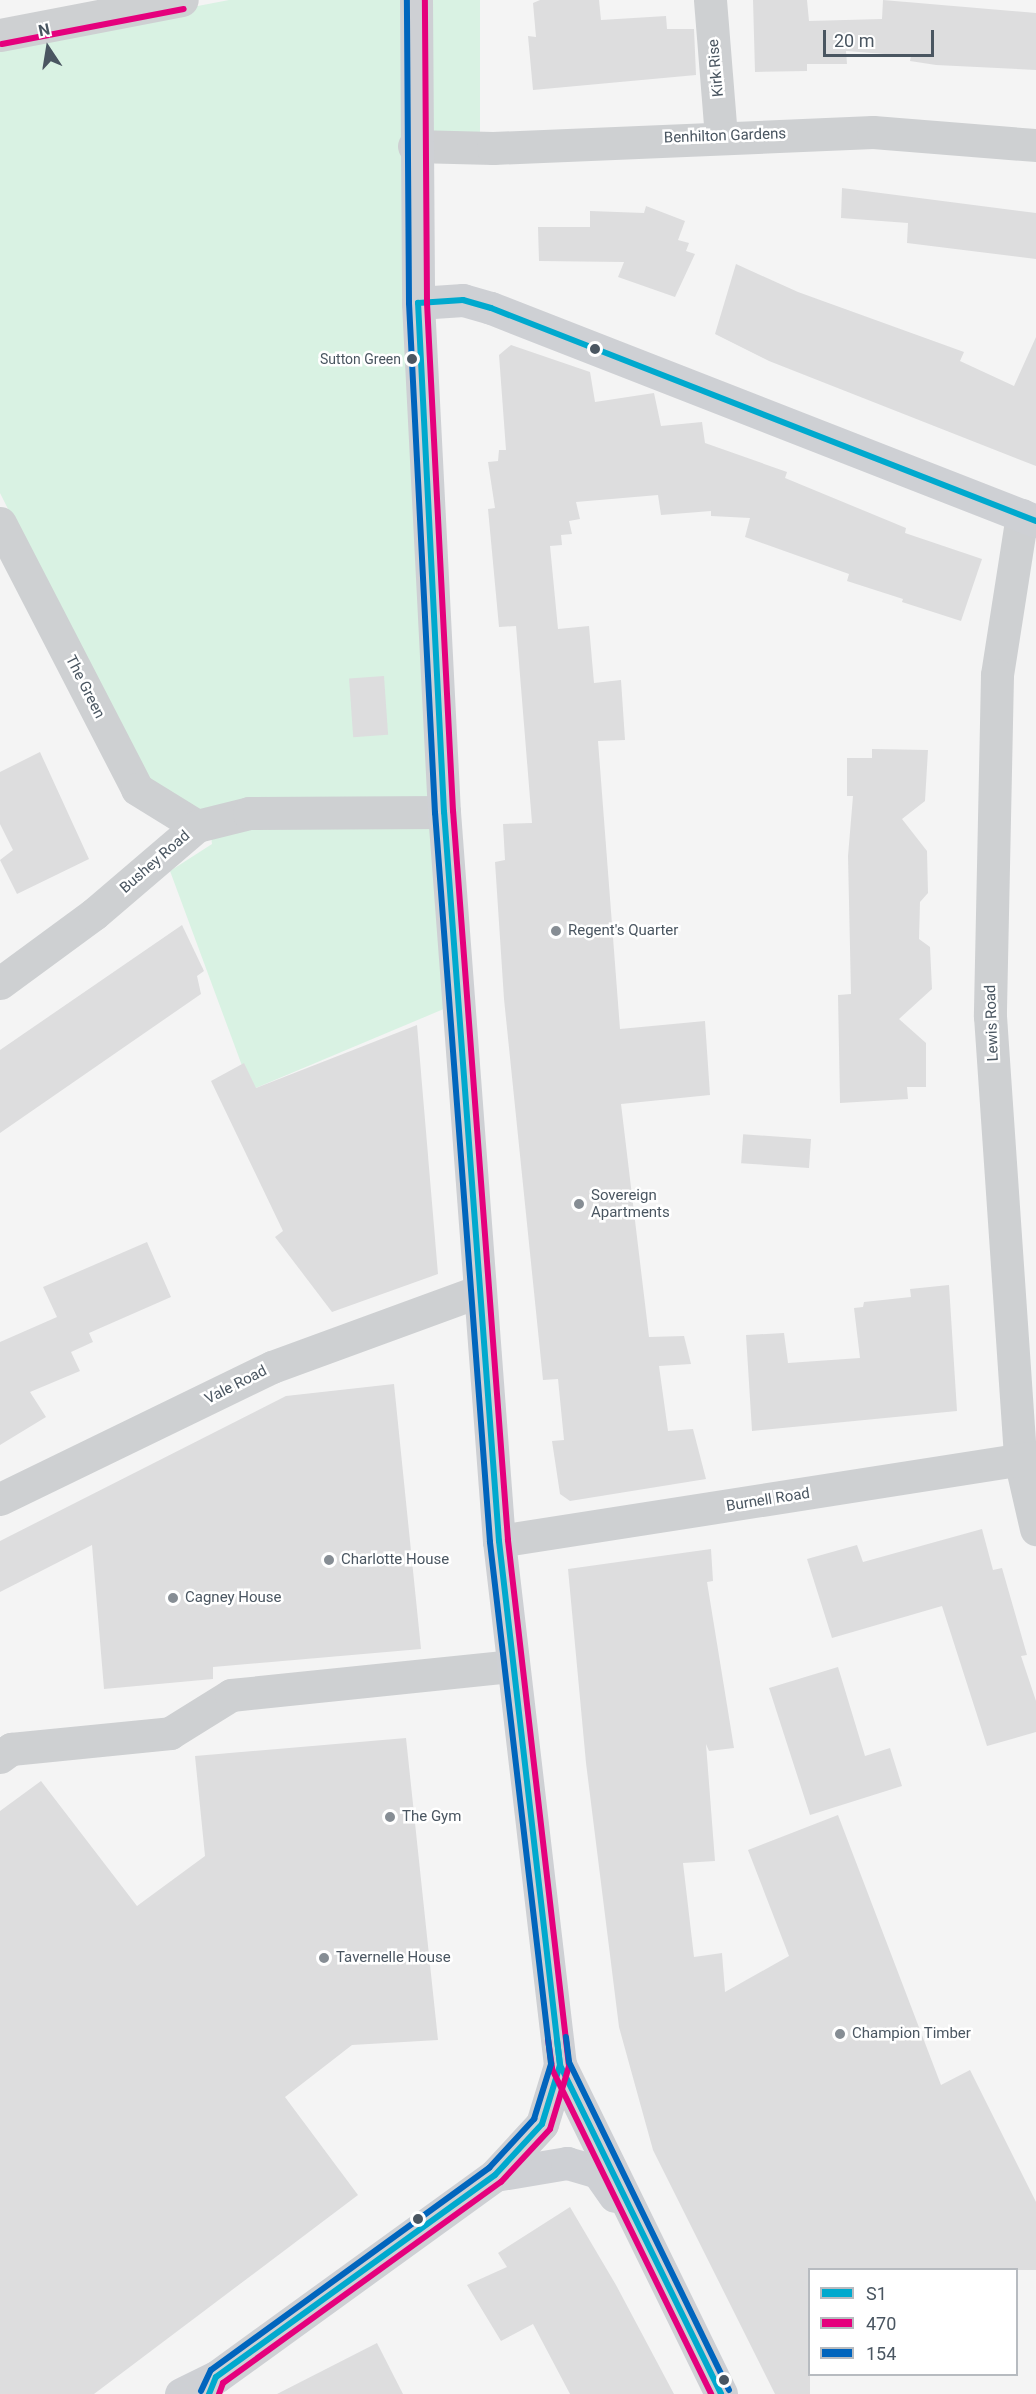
<!DOCTYPE html>
<html>
<head>
<meta charset="utf-8">
<style>
  body { margin:0 }
  #map { position:relative; width:1036px; height:2394px; overflow:hidden; background:#f4f4f4; font-family:Roboto,sans-serif }
  div>[style] { position:absolute }
  .green>* { inset:0; background:#d9f2e3; transform-origin:0 0 }
  .building>* { inset:0; background:#ddddde; transform-origin:0 0 }
  .street>* { height:33px; margin:-16.5px; padding:0 16.5px; transform-origin:16.5px; border-radius:16.5px; background:#ced0d2 }
  .secondary>* { height:33px; margin:-16.5px; padding:0 16.5px; transform-origin:16.5px; border-radius:16.5px; background:#ced0d4 }
  .bus-1>* { height:6px; margin:-3px; padding:0 3px; transform-origin:3px; border-radius:3px; background:#00a9ce }
  .bus-2>* { height:6px; margin:-3px; padding:0 3px; transform-origin:3px; border-radius:3px; background:#e5007d }
  .bus-3>* { height:6px; margin:-3px; padding:0 3px; transform-origin:3px; border-radius:3px; background:#0065bd }
  .dots>* { width:16px; height:16px; translate:-50% -50%; box-sizing:border-box; border:3px solid #fff; border-radius:50% }
  span { translate:-50% -50%; white-space:nowrap; text-align:center; line-height:1.15; -webkit-text-stroke:5px #fff; paint-order:stroke }
  .bus-label { font-size:14px; color:#4a5661 }
  .right { translate:-100% -50%; text-align:right }
  .street-label { font-size:15px; color:#4a5661 }
  .poi-label { font-size:15px; color:#4a5661 }
  .left { translate:0 -50%; text-align:left }
  .legend { position:absolute; left:808px; top:2268px; width:210px; height:108px; box-sizing:border-box; background:#fff; border:2px solid #b7bbc0; margin:0; padding:8px 10px; list-style:none; font-size:18px; color:#4a5661 }
  .legend li { display:flex; align-items:center; gap:12px; height:30px }
  .legend b { width:30px; border:2px solid #b7bbc0 }
  .north { position:absolute; left:18px; top:18px; width:60px; height:60px; -webkit-text-stroke:4px #fff; paint-order:stroke; rotate:348deg; font-size:16px; font-weight:700; line-height:24px; text-align:center; color:#4a5661 }
  .north::after { content:''; display:block; margin:auto; width:21px; height:27px; background:#4a5661; clip-path:polygon(50% 0,100% 100%,50% 72%,0 100%) }
  .scale { position:absolute; left:823px; top:30px; width:111px; height:27px; box-sizing:border-box; border:3px solid #4a5661; border-top:0; padding-left:8px; font-size:18px; line-height:21px; white-space:nowrap; color:#4a5661; -webkit-text-stroke:4px #fff; paint-order:stroke }
</style>
</head>
<body>
<div id="map">
  <div class="green">
    <div style="clip-path:polygon(229px 0,409px 0,458px 1003px,251px 1090px,170px 871px,212px 844px,209px 821px,140px 772px,0 493px,0 44px)"></div>
    <div style="left:426px;top:0;width:54px;height:137px"></div>
  </div>
  <div class="building">
    <div style="clip-path:polygon(540px 0,599px 0,601px 20px,666px 16px,667px 29px,694px 29px,696px 75px,533px 90px,528px 36px,536px 37px,533px 3px)"></div>
    <div style="clip-path:polygon(753px 0,807px 0,809px 21px,882px 19px,883px 0,1036px 13px,1036px 70px,936px 65px,910px 61px,911px 56px,846px 51px,847px 64px,807px 64px,807px 71px,755px 72px)"></div>
    <div style="clip-path:polygon(842px 188px,1036px 213px,1036px 259px,907px 243px,908px 223px,841px 218px)"></div>
    <div style="clip-path:polygon(646px 206px,685px 221px,678px 240px,689px 243px,686px 251px,695px 254px,675px 297px,618px 277px,624px 262px,539px 261px,538px 227px,590px 227px,590px 211px,644px 213px)"></div>
    <div style="clip-path:polygon(736px 264px,798px 292px,964px 352px,960px 361px,1014px 386px,1036px 337px,1036px 466px,769px 361px,715px 334px)"></div>
    <div style="clip-path:polygon(511px 345px,590px 372px,595px 402px,654px 393px,661px 426px,702px 422px,705px 443px,787px 472px,785px 478px,906px 528px,905px 533px,982px 559px,961px 621px,902px 602px,903px 599px,847px 581px,849px 574px,745px 537px,750px 518px,711px 516px,711px 511px,661px 515px,658px 495px,576px 502px,580px 519px,569px 521px,572px 534px,561px 535px,562px 545px,550px 546px,558px 629px,589px 626px,594px 683px,621px 680px,625px 740px,598px 741px,620px 1029px,705px 1021px,710px 1095px,621px 1104px,649px 1337px,684px 1336px,691px 1364px,659px 1366px,668px 1431px,693px 1429px,706px 1479px,570px 1501px,560px 1494px,552px 1441px,564px 1440px,558px 1379px,543px 1380px,504px 999px,495px 862px,505px 860px,503px 824px,532px 823px,516px 626px,499px 627px,488px 509px,495px 508px,488px 462px,498px 461px,499px 450px,506px 450px,499px 355px)"></div>
    <div style="left:384px;top:676px;width:59px;height:35px;rotate:86deg"></div>
    <div style="clip-path:polygon(872px 749px,928px 750px,925px 801px,902px 819px,927px 851px,928px 893px,920px 902px,919px 939px,930px 947px,932px 989px,899px 1019px,926px 1043px,926px 1087px,907px 1087px,908px 1099px,840px 1103px,838px 995px,851px 994px,848px 856px,853px 796px,847px 796px,847px 758px,872px 758px)"></div>
    <div style="clip-path:polygon(40px 752px,89px 859px,17px 894px,0 860px,13px 850px,0 824px,0 772px)"></div>
    <div style="clip-path:polygon(182px 925px,204px 971px,197px 976px,201px 994px,0 1133px,0 1050px)"></div>
    <div style="clip-path:polygon(417px 1025px,438px 1274px,332px 1312px,275px 1237px,283px 1231px,211px 1081px,244px 1063px,256px 1088px)"></div>
    <div style="left:811px;top:1139px;width:29px;height:68px;rotate:94deg"></div>
    <div style="clip-path:polygon(147px 1242px,171px 1297px,89px 1333px,93px 1342px,71px 1352px,80px 1371px,30px 1392px,46px 1417px,0 1445px,0 1342px,57px 1317px,43px 1287px)"></div>
    <div style="clip-path:polygon(949px 1285px,957px 1411px,752px 1431px,746px 1335px,784px 1333px,788px 1363px,860px 1358px,854px 1308px,863px 1307px,864px 1302px,911px 1297px,910px 1289px)"></div>
    <div style="clip-path:polygon(394px 1384px,421px 1649px,213px 1667px,213px 1679px,104px 1689px,92px 1545px,0 1592px,0 1541px,286px 1396px)"></div>
    <div style="clip-path:polygon(982px 1529px,993px 1570px,1002px 1568px,1027px 1655px,1021px 1656px,1036px 1701px,1036px 1732px,987px 1746px,942px 1606px,832px 1638px,807px 1559px,857px 1545px,863px 1562px)"></div>
    <div style="clip-path:polygon(711px 1549px,713px 1581px,707px 1582px,734px 1748px,709px 1751px,706px 1744px,715px 1861px,683px 1863px,694px 1957px,722px 1953px,725px 1992px,789px 1956px,748px 1850px,838px 1815px,941px 2085px,970px 2070px,1036px 2202px,1036px 2270px,810px 2270px,810px 2394px,775px 2394px,653px 2150px,619px 2027px,586px 1763px,568px 1569px)"></div>
    <div style="clip-path:polygon(838px 1667px,865px 1756px,890px 1748px,902px 1786px,810px 1815px,769px 1688px)"></div>
    <div style="clip-path:polygon(406px 1738px,438px 2040px,352px 2045px,285px 2097px,358px 2195px,94px 2394px,0 2394px,0 1811px,41px 1781px,137px 1906px,205px 1856px,195px 1756px)"></div>
    <div style="clip-path:polygon(570px 2207px,616px 2285px,674px 2394px,570px 2394px,533px 2324px,501px 2341px,467px 2285px,507px 2267px,498px 2253px)"></div>
    <div style="clip-path:polygon(377px 2343px,403px 2394px,277px 2394px)"></div>
  </div>
  <div class="street">
    <div style="left:710px;top:0;width:136px;rotate:85.4deg"></div>
    <div style="left:0;top:35px;width:185px;rotate:-10.9deg"></div>
    <div style="left:414px;top:146px;width:79px;rotate:1.5deg"></div>
    <div style="left:493px;top:148px;width:380px;rotate:-2.4deg"></div>
    <div style="left:873px;top:132px;width:164px;rotate:4.6deg"></div>
    <div style="left:1022px;top:515px;width:162px;rotate:98.9deg"></div>
    <div style="left:997px;top:675px;width:341px;rotate:91.2deg"></div>
    <div style="left:990px;top:1016px;width:444px;rotate:86.1deg"></div>
    <div style="left:1020px;top:1459px;width:72px;rotate:77.1deg"></div>
    <div style="left:0;top:523px;width:299px;rotate:62.7deg"></div>
    <div style="left:137px;top:789px;width:70px;rotate:31.7deg"></div>
    <div style="left:0;top:983px;width:117px;rotate:-36.3deg"></div>
    <div style="left:94px;top:914px;width:135px;rotate:-40.5deg"></div>
    <div style="left:197px;top:826px;width:54px;rotate:-14deg"></div>
    <div style="left:249px;top:813px;width:195px;rotate:-0.3deg"></div>
    <div style="left:0;top:1499px;width:302px;rotate:-25.9deg"></div>
    <div style="left:272px;top:1367px;width:221px;rotate:-20.1deg"></div>
    <div style="left:499px;top:1541px;width:544px;rotate:-8.89deg"></div>
    <div style="left:0;top:1757px;width:14px;rotate:-36deg"></div>
    <div style="left:11px;top:1749px;width:160px;rotate:-5.7deg"></div>
    <div style="left:170px;top:1733px;width:72px;rotate:-31.9deg"></div>
    <div style="left:231px;top:1695px;width:282px;rotate:-5.9deg"></div>
  </div>
  <div class="secondary">
    <div style="left:416px;top:0;width:303px;rotate:89.6deg"></div>
    <div style="left:418px;top:303px;width:510px;rotate:87.08deg"></div>
    <div style="left:444px;top:812px;width:731px;rotate:85.69deg"></div>
    <div style="left:499px;top:1541px;width:528px;rotate:83.36deg"></div>
    <div style="left:560px;top:2065px;width:366px;rotate:63.9deg"></div>
    <div style="left:418px;top:303px;width:45px;rotate:-3.8deg"></div>
    <div style="left:463px;top:300px;width:29px;rotate:16deg"></div>
    <div style="left:491px;top:308px;width:585px;rotate:21.35deg"></div>
    <div style="left:495px;top:2175px;width:73px;rotate:-9.5deg"></div>
    <div style="left:567px;top:2163px;width:32px;rotate:16deg"></div>
    <div style="left:598px;top:2172px;width:29px;rotate:55deg"></div>
    <div style="left:181px;top:2394px;width:39px;rotate:-26deg"></div>
    <div style="left:216px;top:2377px;width:344px;rotate:-35.9deg"></div>
    <div style="left:495px;top:2175px;width:69px;rotate:-47.3deg"></div>
    <div style="left:542px;top:2124px;width:62px;rotate:-73deg"></div>
  </div>
  <div class="bus-1">
    <div style="left:418px;top:303px;width:45px;rotate:-3.8deg"></div>
    <div style="left:463px;top:300px;width:29px;rotate:16deg"></div>
    <div style="left:491px;top:308px;width:585px;rotate:21.35deg"></div>
    <div style="left:557px;top:2040px;width:25px;rotate:83deg"></div>
    <div style="left:560px;top:2065px;width:366px;rotate:63.9deg"></div>
    <div style="left:209px;top:2394px;width:18px;rotate:-68deg"></div>
    <div style="left:216px;top:2377px;width:344px;rotate:-35.9deg"></div>
    <div style="left:495px;top:2175px;width:69px;rotate:-47.3deg"></div>
    <div style="left:542px;top:2124px;width:62px;rotate:-73deg"></div>
    <div style="left:560px;top:2065px;width:528px;rotate:-96.64deg"></div>
    <div style="left:499px;top:1541px;width:731px;rotate:-94.31deg"></div>
    <div style="left:444px;top:812px;width:510px;rotate:-92.92deg"></div>
  </div>
  <div class="bus-2">
    <div style="left:2px;top:44px;width:185px;rotate:-10.9deg"></div>
    <div style="left:548px;top:2039px;width:30px;rotate:82deg"></div>
    <div style="left:552px;top:2069px;width:362px;rotate:63.9deg"></div>
    <div style="left:219px;top:2394px;width:12px;rotate:-70deg"></div>
    <div style="left:223px;top:2383px;width:343px;rotate:-35.9deg"></div>
    <div style="left:501px;top:2182px;width:72px;rotate:-47.2deg"></div>
    <div style="left:550px;top:2129px;width:66px;rotate:-73.2deg"></div>
    <div style="left:569px;top:2066px;width:530px;rotate:-96.62deg"></div>
    <div style="left:508px;top:1540px;width:731px;rotate:-94.31deg"></div>
    <div style="left:453px;top:811px;width:509px;rotate:-92.93deg"></div>
    <div style="left:427px;top:303px;width:303px;rotate:-90.4deg"></div>
  </div>
  <div class="bus-3">
    <div style="left:566px;top:2037px;width:25px;rotate:83deg"></div>
    <div style="left:569px;top:2062px;width:365px;rotate:64deg"></div>
    <div style="left:201px;top:2391px;width:23px;rotate:-65deg"></div>
    <div style="left:211px;top:2370px;width:344px;rotate:-36deg"></div>
    <div style="left:489px;top:2168px;width:67px;rotate:-47.4deg"></div>
    <div style="left:534px;top:2119px;width:58px;rotate:-72.8deg"></div>
    <div style="left:551px;top:2064px;width:526px;rotate:-96.67deg"></div>
    <div style="left:490px;top:1542px;width:731px;rotate:-94.31deg"></div>
    <div style="left:435px;top:813px;width:511px;rotate:-92.92deg"></div>
    <div style="left:409px;top:303px;width:303px;rotate:-90.4deg"></div>
  </div>
  <div class="dots">
    <div style="left:595px;top:349px;background:#4a5661"></div>
    <div style="left:412px;top:359px;background:#4a5661"></div>
    <div style="left:556px;top:931px;background:#868d94"></div>
    <div style="left:579px;top:1204px;background:#868d94"></div>
    <div style="left:329px;top:1560px;background:#868d94"></div>
    <div style="left:173px;top:1598px;background:#868d94"></div>
    <div style="left:390px;top:1817px;background:#868d94"></div>
    <div style="left:324px;top:1958px;background:#868d94"></div>
    <div style="left:840px;top:2034px;background:#868d94"></div>
    <div style="left:418px;top:2219px;background:#4a5661"></div>
    <div style="left:724px;top:2380px;background:#4a5661"></div>
  </div>
  <div class="bus-label">
    <span class="right" style="left:401px;top:359px">Sutton Green</span>
  </div>
  <div class="street-label">
    <span style="left:716px;top:68px;rotate:-95deg">Kirk Rise</span>
    <span style="left:725px;top:136px;rotate:-2deg">Benhilton Gardens</span>
    <span style="left:85px;top:687px;rotate:63deg">The Green</span>
    <span style="left:155px;top:862px;rotate:-41deg">Bushey Road</span>
    <span style="left:992px;top:1023px;rotate:-92deg">Lewis Road</span>
    <span style="left:236px;top:1385px;rotate:-27deg">Vale Road</span>
    <span style="left:768px;top:1500px;rotate:-9deg">Burnell Road</span>
  </div>
  <div class="poi-label">
    <span class="left" style="left:568px;top:931px">Regent's Quarter</span>
    <span class="left" style="left:591px;top:1204px">Sovereign<br>Apartments</span>
    <span class="left" style="left:341px;top:1560px">Charlotte House</span>
    <span class="left" style="left:185px;top:1598px">Cagney House</span>
    <span class="left" style="left:402px;top:1817px">The Gym</span>
    <span class="left" style="left:336px;top:1958px">Tavernelle House</span>
    <span class="left" style="left:852px;top:2034px">Champion Timber</span>
  </div>
  <ul class="legend">
  <li><b style="height:8px;background:#00a9ce"></b>S1</li>
  <li><b style="height:8px;background:#e5007d"></b>470</li>
  <li><b style="height:8px;background:#0065bd"></b>154</li>
  </ul>
  <div class="north">N</div>
  <div class="scale">20 m</div>
</div>
</body>
</html>
